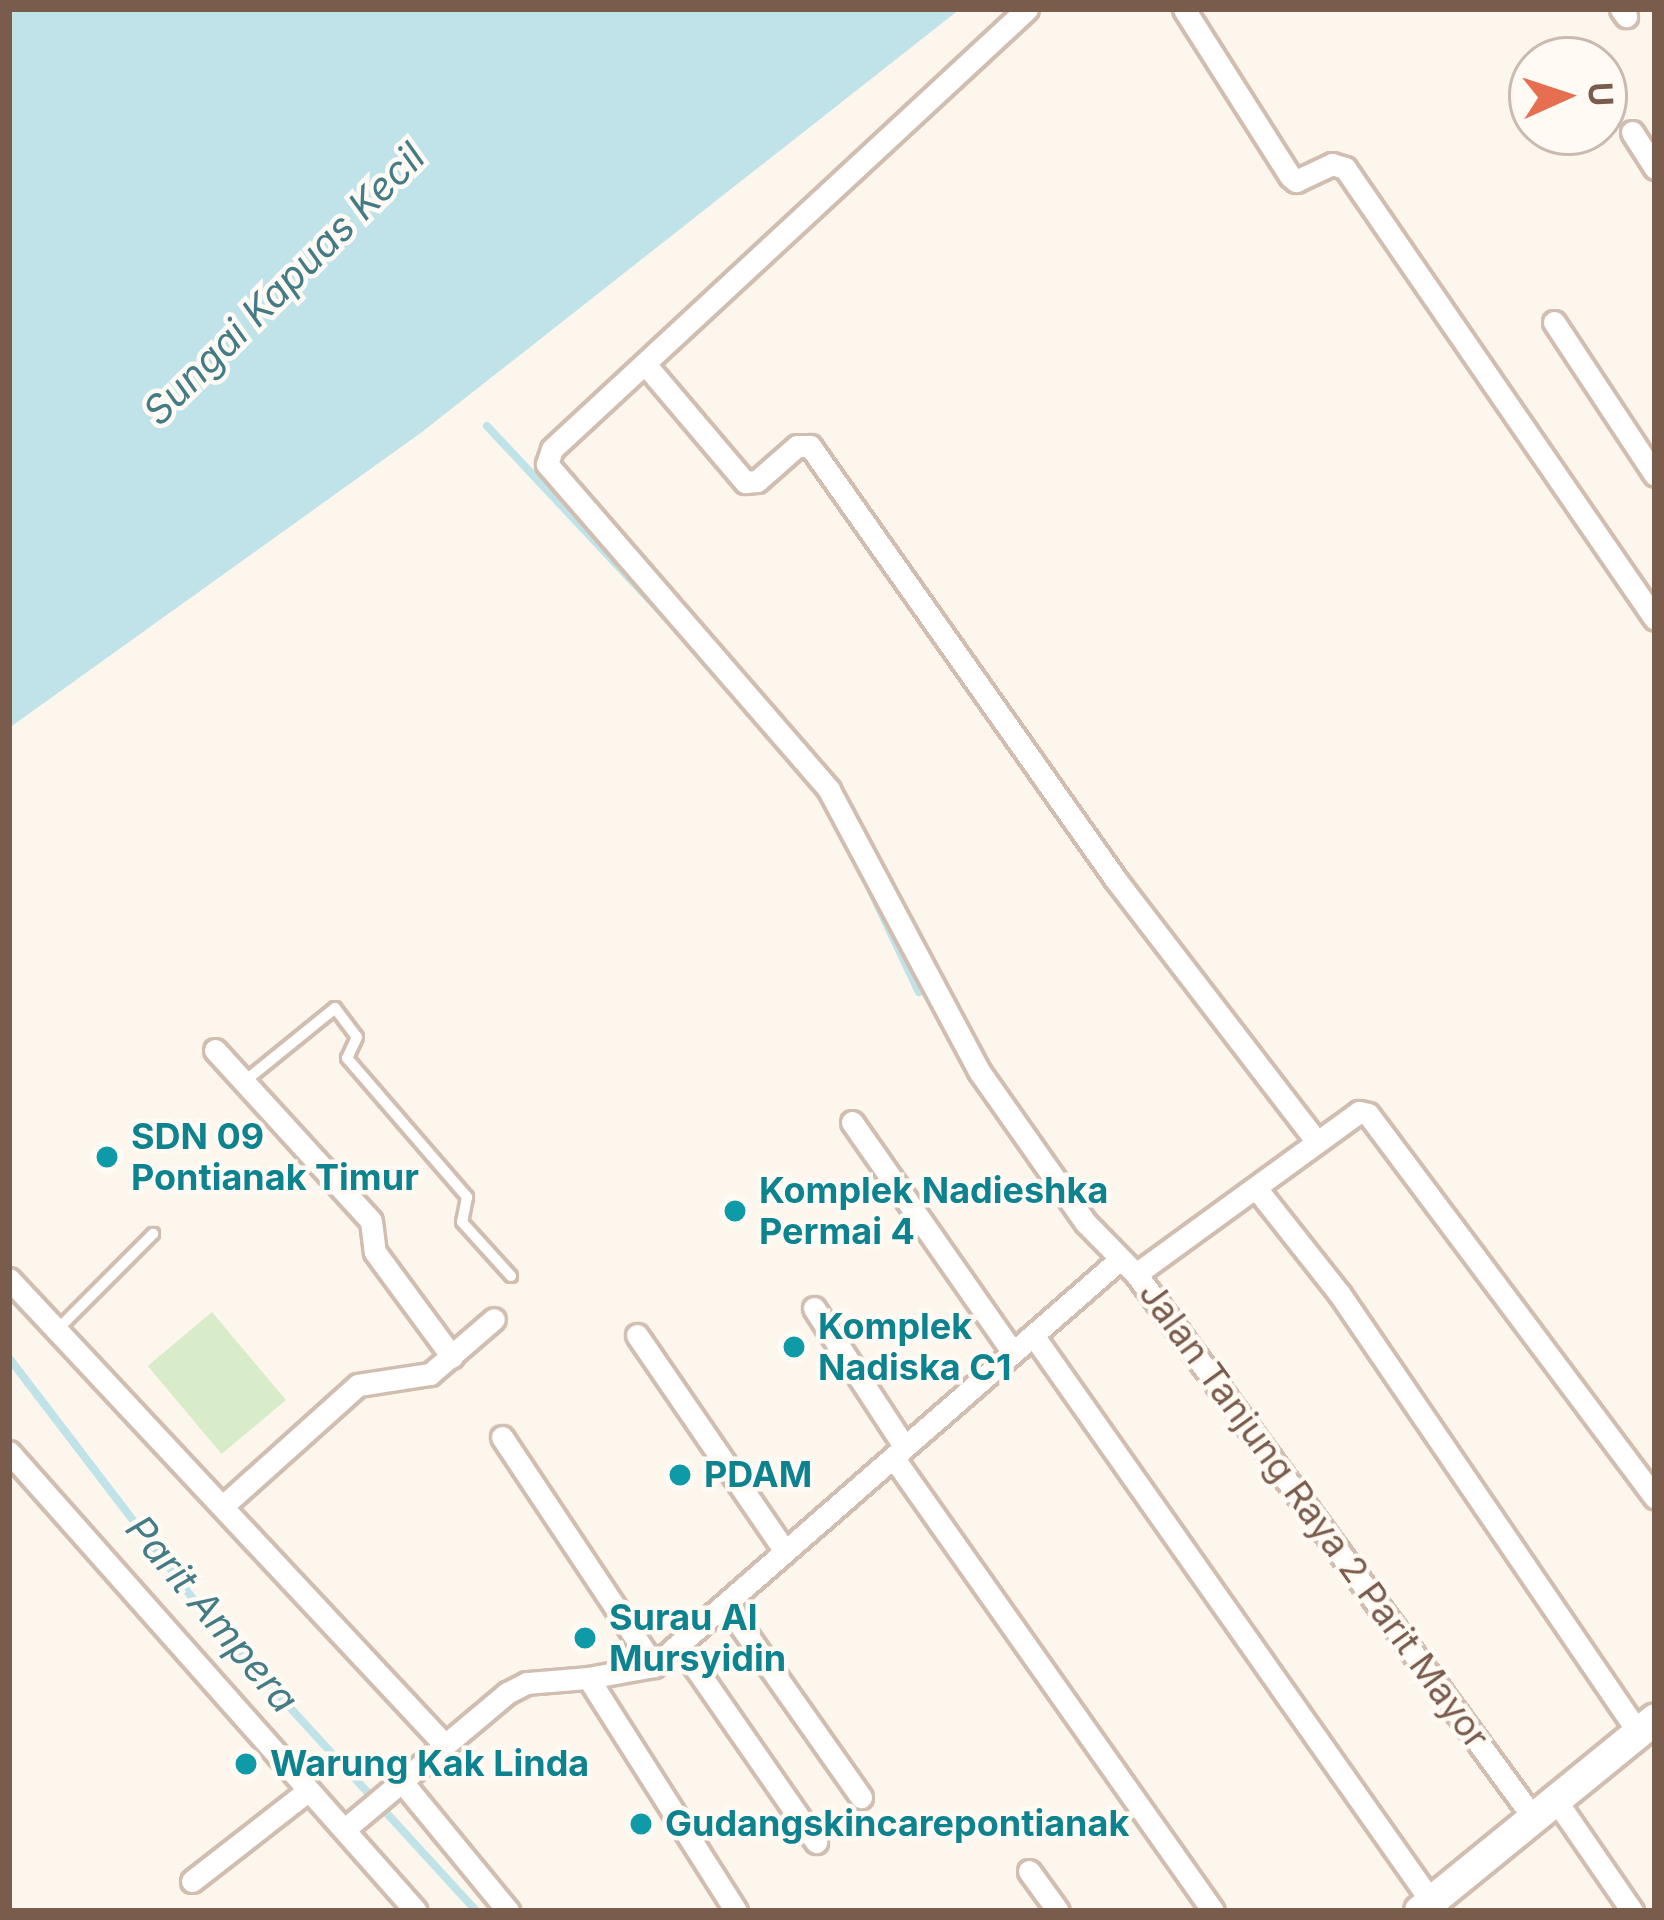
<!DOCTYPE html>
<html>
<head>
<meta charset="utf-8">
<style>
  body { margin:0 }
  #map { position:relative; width:1664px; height:1920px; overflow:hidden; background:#fdf6ec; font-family:Inter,sans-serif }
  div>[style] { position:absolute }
  .green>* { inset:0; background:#d8ecc9; transform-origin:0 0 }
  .water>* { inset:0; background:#bfe3e8 }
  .stream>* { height:8px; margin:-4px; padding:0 4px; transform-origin:4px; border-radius:4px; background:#bfe3e8 }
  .roads { filter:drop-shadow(3px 0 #d1beb0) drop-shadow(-3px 0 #d1beb0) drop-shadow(0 3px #d1beb0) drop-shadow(0 -3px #d1beb0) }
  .lane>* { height:10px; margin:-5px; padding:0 5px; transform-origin:5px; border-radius:5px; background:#fff }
  .street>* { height:21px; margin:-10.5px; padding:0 10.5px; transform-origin:10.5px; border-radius:10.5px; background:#fff }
  .secondary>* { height:30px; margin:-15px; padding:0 15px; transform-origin:15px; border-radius:15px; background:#fff }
  .dots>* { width:33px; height:33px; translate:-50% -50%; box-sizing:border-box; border:6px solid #fffaf3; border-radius:50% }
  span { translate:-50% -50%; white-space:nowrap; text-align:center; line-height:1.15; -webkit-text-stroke:9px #fffaf3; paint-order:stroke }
  .culture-label { font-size:36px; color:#0d838f; font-weight:700 }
  .left { translate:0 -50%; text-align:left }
  .street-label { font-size:36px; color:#7a5c4d }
  .water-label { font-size:39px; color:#437c86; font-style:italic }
  .frame { position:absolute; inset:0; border:12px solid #7a5c4d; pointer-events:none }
  .north { position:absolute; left:1508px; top:36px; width:120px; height:120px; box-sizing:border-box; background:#fffaf3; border:3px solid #cabbb1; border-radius:50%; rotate:87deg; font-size:33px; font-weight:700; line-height:48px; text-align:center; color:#7a5c4d }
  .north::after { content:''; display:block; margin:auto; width:42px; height:54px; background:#e76f51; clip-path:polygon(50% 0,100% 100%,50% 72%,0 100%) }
</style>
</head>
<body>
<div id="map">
  <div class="green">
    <div style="left:212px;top:1312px;width:115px;height:84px;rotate:50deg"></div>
  </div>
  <div class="water">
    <div style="clip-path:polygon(9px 9px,960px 9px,422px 432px,9px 728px)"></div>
  </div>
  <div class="stream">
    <div style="left:487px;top:426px;width:262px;rotate:46.9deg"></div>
    <div style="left:871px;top:891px;width:112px;rotate:64.6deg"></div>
    <div style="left:9px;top:1358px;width:325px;rotate:52.6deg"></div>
    <div style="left:206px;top:1616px;width:400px;rotate:47.5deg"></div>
  </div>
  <div class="roads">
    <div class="lane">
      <div style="left:245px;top:1081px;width:116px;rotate:-39deg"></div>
      <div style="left:335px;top:1008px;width:36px;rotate:53deg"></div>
      <div style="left:357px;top:1037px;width:23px;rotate:115deg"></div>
      <div style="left:347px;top:1058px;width:184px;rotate:49.2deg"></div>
      <div style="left:467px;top:1197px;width:25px;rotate:101deg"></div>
      <div style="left:462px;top:1222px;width:73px;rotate:47.8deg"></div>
      <div style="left:57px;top:1330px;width:136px;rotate:-45deg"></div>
    </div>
    <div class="street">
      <div style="left:1027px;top:9px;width:647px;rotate:137.19deg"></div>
      <div style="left:552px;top:449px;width:16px;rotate:108deg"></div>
      <div style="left:547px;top:464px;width:431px;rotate:49.1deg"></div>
      <div style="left:829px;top:790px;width:319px;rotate:61.9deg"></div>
      <div style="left:979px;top:1071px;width:186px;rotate:54.9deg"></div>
      <div style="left:1086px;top:1223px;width:71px;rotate:45.6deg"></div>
      <div style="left:1184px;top:9px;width:198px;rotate:57.6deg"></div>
      <div style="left:1290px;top:176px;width:8px;rotate:40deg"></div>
      <div style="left:1296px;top:181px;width:40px;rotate:-25deg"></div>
      <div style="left:1332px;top:164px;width:14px;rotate:17deg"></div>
      <div style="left:1345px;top:168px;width:547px;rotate:55.5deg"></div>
      <div style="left:1621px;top:9px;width:9px;rotate:54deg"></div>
      <div style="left:1632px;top:132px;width:43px;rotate:57.4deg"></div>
      <div style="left:1554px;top:322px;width:183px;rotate:56.6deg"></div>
      <div style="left:645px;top:364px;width:155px;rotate:49.7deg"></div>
      <div style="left:745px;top:482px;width:12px;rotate:-5deg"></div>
      <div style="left:757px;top:481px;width:53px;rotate:-41.2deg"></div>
      <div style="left:797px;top:446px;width:13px"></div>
      <div style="left:810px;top:446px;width:531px;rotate:54.81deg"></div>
      <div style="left:1116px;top:880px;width:330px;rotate:52.5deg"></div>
      <div style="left:215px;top:1050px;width:231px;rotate:47.6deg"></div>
      <div style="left:371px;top:1221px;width:31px;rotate:83deg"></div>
      <div style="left:375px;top:1252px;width:130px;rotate:53.7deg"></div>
      <div style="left:852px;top:1122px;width:279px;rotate:55.1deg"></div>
      <div style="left:1256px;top:1188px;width:134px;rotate:51.7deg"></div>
      <div style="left:1339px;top:1293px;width:531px;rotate:55.74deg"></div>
      <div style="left:9px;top:1279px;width:637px;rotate:46.91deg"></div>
      <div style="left:814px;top:1308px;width:165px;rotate:56.9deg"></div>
      <div style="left:637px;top:1335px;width:260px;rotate:55.6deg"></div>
      <div style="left:1033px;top:1335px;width:704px;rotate:54.89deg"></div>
      <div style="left:502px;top:1437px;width:275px;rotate:56.4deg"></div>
      <div style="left:9px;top:1452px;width:613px;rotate:48.44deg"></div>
      <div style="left:893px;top:1457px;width:555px;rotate:54.82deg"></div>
      <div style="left:223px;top:1506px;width:181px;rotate:-41.9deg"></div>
      <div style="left:358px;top:1385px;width:73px;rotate:-8.7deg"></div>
      <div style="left:430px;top:1374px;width:84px;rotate:-40.7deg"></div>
      <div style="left:726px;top:1605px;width:235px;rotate:54.9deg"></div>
      <div style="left:679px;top:1644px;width:241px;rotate:55.3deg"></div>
      <div style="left:403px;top:1783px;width:166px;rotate:50.6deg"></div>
      <div style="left:1553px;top:1796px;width:140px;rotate:55.5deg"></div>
      <div style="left:1532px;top:1816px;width:671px;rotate:-126.15deg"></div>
      <div style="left:1136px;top:1274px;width:276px;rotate:-36deg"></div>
      <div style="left:1359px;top:1112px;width:9px;rotate:13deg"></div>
      <div style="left:1368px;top:1114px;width:479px;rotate:53.2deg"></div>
      <div style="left:345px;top:1829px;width:212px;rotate:-40deg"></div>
      <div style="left:507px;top:1693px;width:22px;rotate:-27deg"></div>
      <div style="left:527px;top:1683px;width:61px;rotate:-4.7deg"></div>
      <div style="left:1029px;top:1871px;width:49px;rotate:54.1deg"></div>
      <div style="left:192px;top:1881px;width:148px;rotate:-37.9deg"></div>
      <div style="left:736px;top:1911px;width:276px;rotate:-122.4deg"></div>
      <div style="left:588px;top:1678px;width:67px;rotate:-10.3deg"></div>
      <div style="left:654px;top:1666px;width:617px;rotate:-41.12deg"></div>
    </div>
    <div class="secondary">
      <div style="left:1420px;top:1911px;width:303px;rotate:-39.2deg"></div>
    </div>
  </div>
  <div class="dots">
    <div style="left:107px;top:1157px;background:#0f9aa8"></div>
    <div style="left:735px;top:1211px;background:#0f9aa8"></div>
    <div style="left:794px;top:1347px;background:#0f9aa8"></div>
    <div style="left:680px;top:1475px;background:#0f9aa8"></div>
    <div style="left:585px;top:1638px;background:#0f9aa8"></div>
    <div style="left:246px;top:1764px;background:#0f9aa8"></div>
    <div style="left:641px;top:1824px;background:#0f9aa8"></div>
  </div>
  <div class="culture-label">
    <span class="left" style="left:131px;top:1157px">SDN 09<br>Pontianak Timur</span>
    <span class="left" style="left:759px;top:1211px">Komplek Nadieshka<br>Permai 4</span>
    <span class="left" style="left:818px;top:1347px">Komplek<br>Nadiska C1</span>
    <span class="left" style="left:704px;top:1475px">PDAM</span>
    <span class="left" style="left:609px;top:1638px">Surau Al<br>Mursyidin</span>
    <span class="left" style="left:270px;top:1764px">Warung Kak Linda</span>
    <span class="left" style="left:665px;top:1824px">Gudangskincarepontianak</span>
  </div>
  <div class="street-label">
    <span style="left:1314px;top:1515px;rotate:54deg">Jalan Tanjung Raya 2 Parit Mayor</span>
  </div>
  <div class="water-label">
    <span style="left:284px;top:284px;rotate:-45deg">Sungai Kapuas Kecil</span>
    <span style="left:212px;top:1614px;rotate:50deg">Parit Ampera</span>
  </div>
  <div class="frame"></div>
  <div class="north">U</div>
</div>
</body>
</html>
